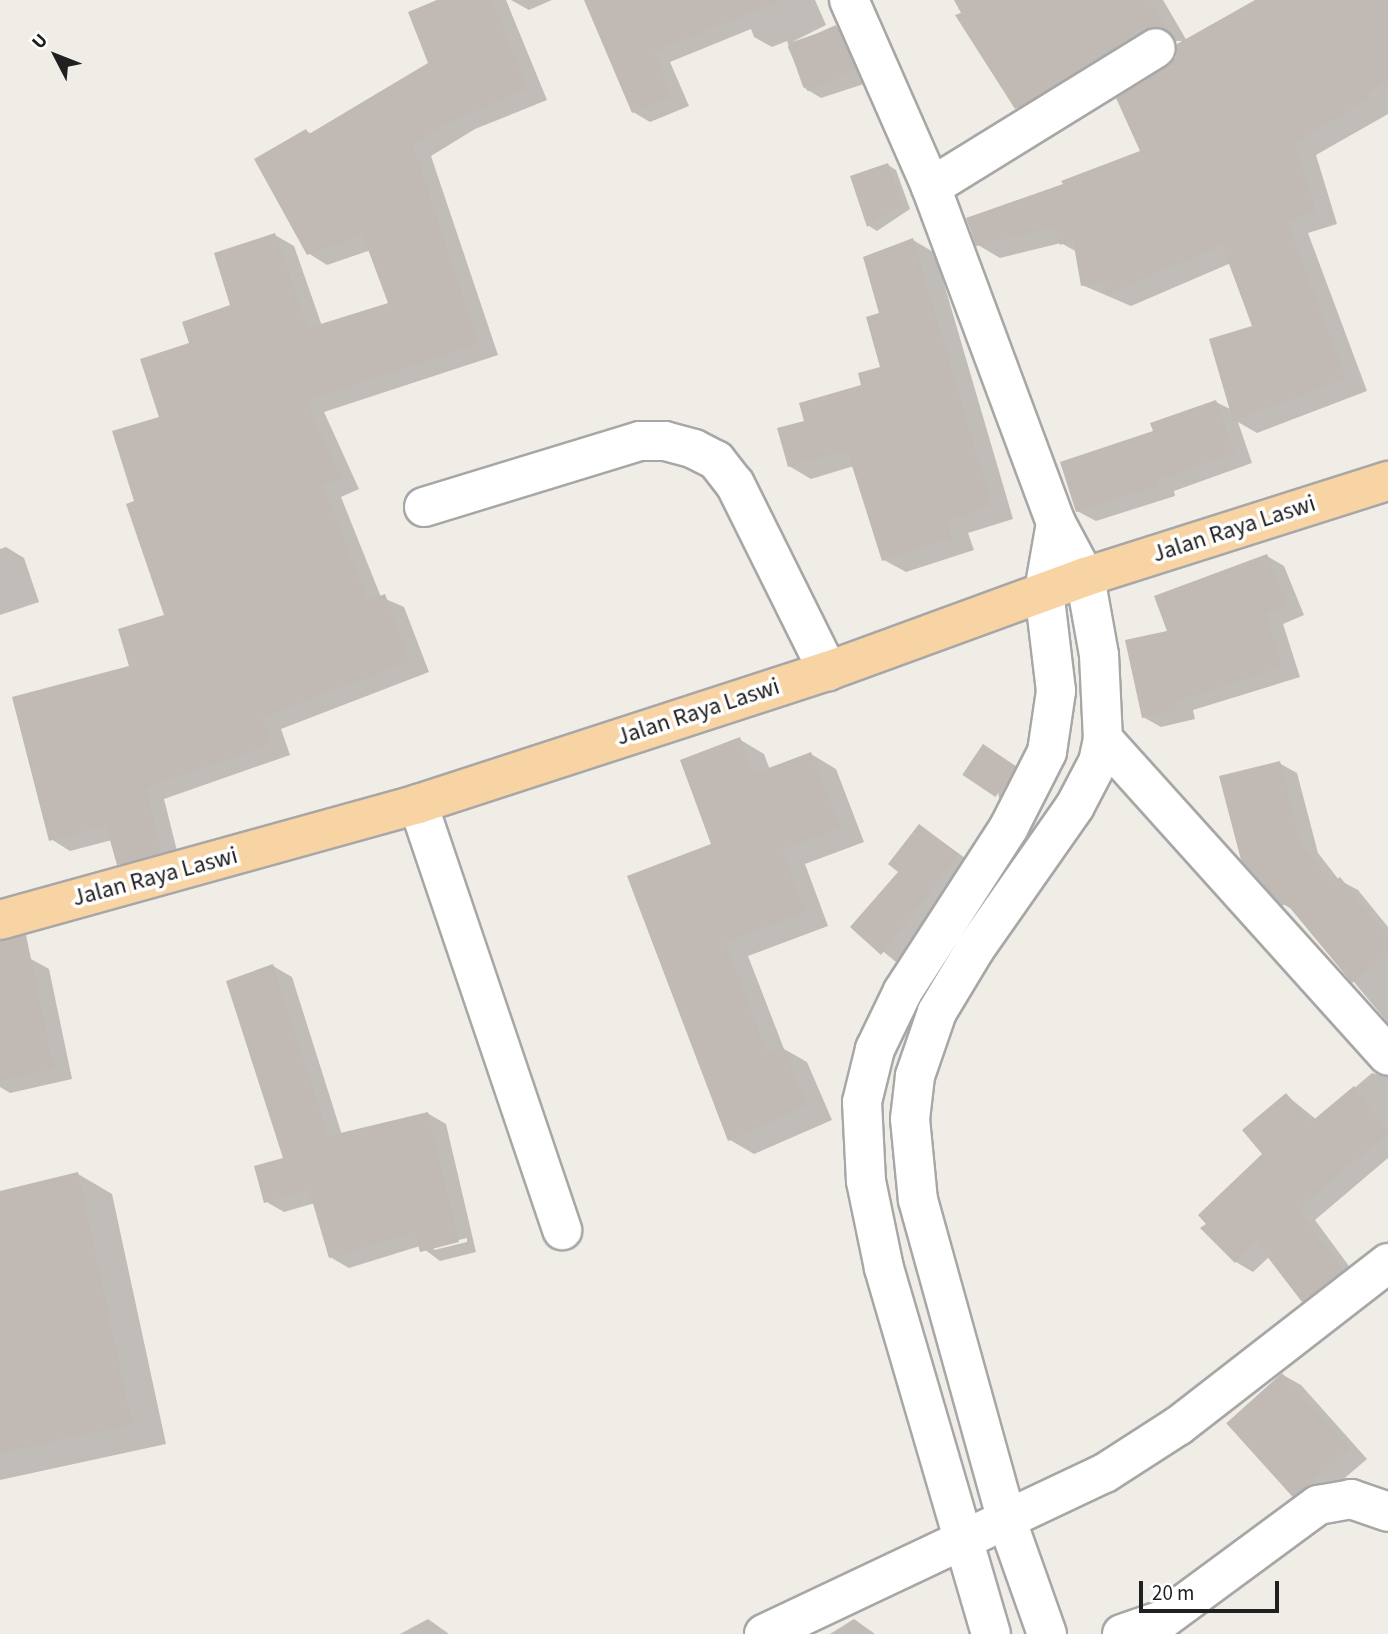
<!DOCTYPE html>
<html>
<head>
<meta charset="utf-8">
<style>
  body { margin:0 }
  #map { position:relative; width:1388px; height:1634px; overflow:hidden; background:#f0ede7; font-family:"Source Sans 3",sans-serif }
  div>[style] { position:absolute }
  .shadow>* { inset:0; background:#0003 }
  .building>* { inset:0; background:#c1b9b3; transform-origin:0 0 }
  .roads { filter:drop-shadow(2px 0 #a7a7a7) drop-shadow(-2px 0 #a7a7a7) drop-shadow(0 2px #a7a7a7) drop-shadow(0 -2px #a7a7a7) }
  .minor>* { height:38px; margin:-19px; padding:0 19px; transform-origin:19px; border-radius:19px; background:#fff }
  .primary>* { height:38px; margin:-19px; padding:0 19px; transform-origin:19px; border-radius:19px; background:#f8d4a4 }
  span { translate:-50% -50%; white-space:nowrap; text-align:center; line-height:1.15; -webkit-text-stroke:7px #fff; paint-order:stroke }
  .street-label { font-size:24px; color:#202020 }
  .north { position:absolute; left:21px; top:21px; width:70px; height:70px; -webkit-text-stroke:5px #fff; paint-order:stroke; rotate:312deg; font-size:19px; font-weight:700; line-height:28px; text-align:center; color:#202020 }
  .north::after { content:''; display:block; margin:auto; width:24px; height:32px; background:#202020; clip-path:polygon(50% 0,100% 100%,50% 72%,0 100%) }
  .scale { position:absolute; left:1139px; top:1581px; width:140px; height:32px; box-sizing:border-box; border:4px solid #202020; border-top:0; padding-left:9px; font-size:21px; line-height:24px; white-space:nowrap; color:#202020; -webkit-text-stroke:5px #fff; paint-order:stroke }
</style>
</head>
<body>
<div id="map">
  <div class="shadow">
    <div style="clip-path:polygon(442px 0,506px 0,547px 100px,475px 129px,431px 156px,498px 355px,324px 412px,359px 489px,341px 497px,381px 597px,404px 607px,429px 672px,281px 729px,290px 755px,164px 799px,180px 863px,138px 875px,119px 864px,112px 840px,70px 851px,51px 839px,132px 667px,166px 616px,136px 502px,162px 419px,191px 344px,233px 306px,275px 235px,294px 246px,322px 326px,390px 304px,371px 250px,327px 265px,308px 253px,306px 131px,312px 134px,430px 64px)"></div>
    <div style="clip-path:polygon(511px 0,552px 0,529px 10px)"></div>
    <div style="clip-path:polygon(588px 0,815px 0,826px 25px,792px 42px,836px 27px,855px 38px,873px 81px,821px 98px,803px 87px,787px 41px,772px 47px,754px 37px,751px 29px,670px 62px,689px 106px,650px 122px,633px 112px)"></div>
    <div style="clip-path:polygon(956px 0,1163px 0,1187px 41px,1258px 0,1388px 0,1388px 114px,1316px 155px,1337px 224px,1308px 233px,1367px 391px,1257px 433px,1238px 422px,1252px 463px,1174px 491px,1175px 496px,1096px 521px,1077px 511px,1155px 432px,1216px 402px,1232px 410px,1254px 327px,1231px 263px,1131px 306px,1082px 285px,1077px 252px,1061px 243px,1000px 258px,978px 245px,1066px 185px,1143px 152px,1169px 68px,1186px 41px,1167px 41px,1038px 120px,1017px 108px)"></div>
    <div style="clip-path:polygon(888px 165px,896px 170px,910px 209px,877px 231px,869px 226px)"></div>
    <div style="clip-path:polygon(913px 240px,935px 253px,1013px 519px,968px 533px,974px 550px,906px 572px,884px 560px,854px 466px,811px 479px,789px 466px,806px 422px,863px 386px,882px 368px,882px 314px)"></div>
    <div style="clip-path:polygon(6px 547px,24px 558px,39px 602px,0 615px,0 549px)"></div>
    <div style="clip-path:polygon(1267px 556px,1284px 566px,1304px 615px,1283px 624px,1300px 677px,1193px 710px,1195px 719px,1161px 727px,1143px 717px,1169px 632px)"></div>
    <div style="clip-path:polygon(739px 739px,764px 754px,770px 770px,811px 754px,836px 769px,864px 842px,805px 864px,828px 926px,748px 956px,784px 1049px,807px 1062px,832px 1120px,754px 1154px,730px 1140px,714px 845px)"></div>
    <div style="clip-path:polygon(992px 751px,1023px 772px,1008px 803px,999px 798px)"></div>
    <div style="clip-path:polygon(1279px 763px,1297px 773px,1318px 853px,1339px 880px,1358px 890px,1388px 927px,1388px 1023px,1295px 911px,1283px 904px)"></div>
    <div style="clip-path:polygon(920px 826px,972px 863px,896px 962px,853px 927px,901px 872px)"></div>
    <div style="clip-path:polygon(31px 959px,49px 969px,72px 1079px,10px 1093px,0 1087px,0 965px)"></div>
    <div style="clip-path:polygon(evenodd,273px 966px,292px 977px,342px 1135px,427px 1113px,446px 1124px,476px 1252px,440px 1261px,420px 1246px,349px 1268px,330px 1257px,315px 1203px,284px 1212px,265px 1201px,285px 1159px,273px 966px,467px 1238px,467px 1242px,434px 1250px,434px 1246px,467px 1238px)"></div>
    <div style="clip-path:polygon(1372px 1073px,1388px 1077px,1388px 1158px,1315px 1220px,1360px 1281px,1321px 1311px,1303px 1301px,1269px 1257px,1253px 1272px,1236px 1262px,1264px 1154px,1286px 1095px,1317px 1120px)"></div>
    <div style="clip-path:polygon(78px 1174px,112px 1194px,166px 1444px,0 1480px,0 1193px)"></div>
    <div style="clip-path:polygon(1283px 1375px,1301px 1385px,1367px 1459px,1312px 1506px,1294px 1495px)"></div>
    <div style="clip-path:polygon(428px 1619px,449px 1634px,400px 1634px)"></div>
    <div style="clip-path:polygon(854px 1619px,875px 1634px,830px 1634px)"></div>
  </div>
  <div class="building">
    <div style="clip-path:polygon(437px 0,492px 0,528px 89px,456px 119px,413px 145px,479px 344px,306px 401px,341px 478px,323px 486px,368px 600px,385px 594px,410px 661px,262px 718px,272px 744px,146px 788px,161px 853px,117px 865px,106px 826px,49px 841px,12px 697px,129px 666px,118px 629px,164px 615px,126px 504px,134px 501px,112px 431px,159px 417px,140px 359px,189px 343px,182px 322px,230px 305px,214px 253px,275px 233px,308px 328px,388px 303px,363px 236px,307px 255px,254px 159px,306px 129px,309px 134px,428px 63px,408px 12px)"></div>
    <div style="clip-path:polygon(584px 0,778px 0,778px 2px,654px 52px,672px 96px,632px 113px)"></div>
    <div style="clip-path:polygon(954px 0,1150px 0,1167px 29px,1144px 29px,1015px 109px,955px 15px,961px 13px)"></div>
    <div style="clip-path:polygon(1255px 0,1388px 0,1388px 80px,1367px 94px,1370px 99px,1295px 143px,1316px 212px,1287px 221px,1346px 378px,1233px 421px,1209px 339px,1252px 326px,1222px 245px,1107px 294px,1104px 282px,1081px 286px,1073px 240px,1060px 245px,1054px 227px,976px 246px,966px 218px,1063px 184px,1061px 181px,1140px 151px,1116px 98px,1168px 66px,1176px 58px,1177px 44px)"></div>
    <div style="left:836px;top:25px;width:49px;height:53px;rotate:66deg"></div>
    <div style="clip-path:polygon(888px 163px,902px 204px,867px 227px,850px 176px)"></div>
    <div style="clip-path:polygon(913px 238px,992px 506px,947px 521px,952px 538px,882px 561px,847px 450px,788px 467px,777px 428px,804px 421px,799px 403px,861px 385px,858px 373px,880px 367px,866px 317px,879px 313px,863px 257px)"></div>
    <div style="clip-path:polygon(1216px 400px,1235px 453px,1156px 481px,1157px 486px,1076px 512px,1060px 462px,1153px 431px,1150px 423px)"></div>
    <div style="clip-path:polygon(1267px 554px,1288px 605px,1266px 614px,1283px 667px,1176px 701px,1178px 710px,1142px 718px,1125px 640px,1167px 631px,1154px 596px)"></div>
    <div style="clip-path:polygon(740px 737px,753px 774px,811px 752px,840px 828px,782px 850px,805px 912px,725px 942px,767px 1052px,782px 1046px,808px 1105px,728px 1141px,627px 876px,711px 844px,680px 760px)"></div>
    <div style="left:983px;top:744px;width:40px;height:37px;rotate:34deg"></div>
    <div style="clip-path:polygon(1280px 761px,1300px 841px,1333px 883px,1340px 877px,1388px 937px,1388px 954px,1352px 983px,1286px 903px,1282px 906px,1241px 860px,1219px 776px)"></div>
    <div style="clip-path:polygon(919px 824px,959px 854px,881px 955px,850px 927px,898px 872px,888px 864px)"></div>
    <div style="clip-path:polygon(26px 935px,54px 1069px,0 1081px,0 941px)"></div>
    <div style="clip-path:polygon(273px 964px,328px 1136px,428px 1112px,459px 1242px,420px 1252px,415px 1232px,329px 1258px,309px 1190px,264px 1203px,254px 1166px,283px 1158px,226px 981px)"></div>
    <div style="clip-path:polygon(1354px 1086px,1388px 1133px,1298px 1209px,1343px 1270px,1302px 1302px,1256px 1242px,1235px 1263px,1200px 1228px,1206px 1224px,1198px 1215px,1262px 1154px,1242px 1130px,1286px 1093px,1311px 1122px)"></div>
    <div style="clip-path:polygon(78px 1172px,132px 1424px,0 1453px,0 1191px)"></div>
    <div style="left:1282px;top:1373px;width:101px;height:75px;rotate:48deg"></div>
  </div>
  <div class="roads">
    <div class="minor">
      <div style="left:849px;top:0;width:204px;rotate:66.3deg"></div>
      <div style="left:931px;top:187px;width:358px;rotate:69.6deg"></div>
      <div style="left:1056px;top:523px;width:61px;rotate:61.8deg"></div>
      <div style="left:1085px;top:577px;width:79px;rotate:79.8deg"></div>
      <div style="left:1099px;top:655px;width:84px;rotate:87.3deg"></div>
      <div style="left:1103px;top:739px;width:24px;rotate:102deg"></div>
      <div style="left:1098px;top:762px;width:50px;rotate:117.6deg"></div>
      <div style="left:1075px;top:806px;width:174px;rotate:125deg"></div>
      <div style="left:975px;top:949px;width:74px;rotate:121.1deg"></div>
      <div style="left:937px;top:1012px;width:68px;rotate:109deg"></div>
      <div style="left:915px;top:1076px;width:43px;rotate:96.6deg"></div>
      <div style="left:910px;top:1119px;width:81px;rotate:84.4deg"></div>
      <div style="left:918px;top:1200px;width:333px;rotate:74.5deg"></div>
      <div style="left:1007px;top:1521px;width:120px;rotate:70.5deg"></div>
      <div style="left:931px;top:187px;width:264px;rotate:-31.7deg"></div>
      <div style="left:424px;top:507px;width:226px;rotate:-17deg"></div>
      <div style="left:640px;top:441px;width:25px"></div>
      <div style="left:665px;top:441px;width:30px;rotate:15deg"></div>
      <div style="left:694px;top:449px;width:25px;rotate:27deg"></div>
      <div style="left:716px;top:460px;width:31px;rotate:52deg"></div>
      <div style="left:735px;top:484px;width:209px;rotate:63.6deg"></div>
      <div style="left:1103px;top:739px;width:426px;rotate:48deg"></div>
      <div style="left:418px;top:804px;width:450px;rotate:71.3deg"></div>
      <div style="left:764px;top:1634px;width:377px;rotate:-25.3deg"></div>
      <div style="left:1105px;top:1473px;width:87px;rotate:-32.8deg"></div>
      <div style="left:1178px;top:1426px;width:266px;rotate:-37.8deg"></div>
      <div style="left:991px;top:1634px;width:381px;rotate:-106.3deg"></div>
      <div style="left:884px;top:1268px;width:89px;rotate:-101.7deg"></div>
      <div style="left:866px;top:1181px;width:79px;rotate:-92.9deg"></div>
      <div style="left:862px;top:1102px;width:55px;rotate:-76.2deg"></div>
      <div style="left:875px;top:1049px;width:64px;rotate:-64.2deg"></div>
      <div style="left:903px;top:991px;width:195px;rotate:-57.1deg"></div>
      <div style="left:1009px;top:827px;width:84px;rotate:-63.1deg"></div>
      <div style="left:1047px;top:752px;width:62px;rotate:-81.6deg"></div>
      <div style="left:1056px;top:691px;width:101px;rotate:-96.8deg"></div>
      <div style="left:1044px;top:591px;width:69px;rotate:-80deg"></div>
      <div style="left:1122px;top:1634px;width:42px;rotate:-19.3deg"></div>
      <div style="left:1162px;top:1620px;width:194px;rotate:-36.4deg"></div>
      <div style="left:1318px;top:1505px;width:34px;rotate:-10deg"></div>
      <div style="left:1351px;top:1499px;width:39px;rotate:19deg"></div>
    </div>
    <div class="primary">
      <div style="left:0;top:920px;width:434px;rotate:-15.5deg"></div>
      <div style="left:418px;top:804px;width:431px;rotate:-18deg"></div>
      <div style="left:828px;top:671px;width:274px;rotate:-20.1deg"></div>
      <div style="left:1085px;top:577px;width:318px;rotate:-17.6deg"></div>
    </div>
  </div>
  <div class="street-label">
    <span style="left:1234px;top:529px;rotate:-18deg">Jalan Raya Laswi</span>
    <span style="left:698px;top:712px;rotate:-18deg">Jalan Raya Laswi</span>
    <span style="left:155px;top:877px;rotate:-15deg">Jalan Raya Laswi</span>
  </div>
  <div class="north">U</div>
  <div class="scale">20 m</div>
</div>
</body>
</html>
